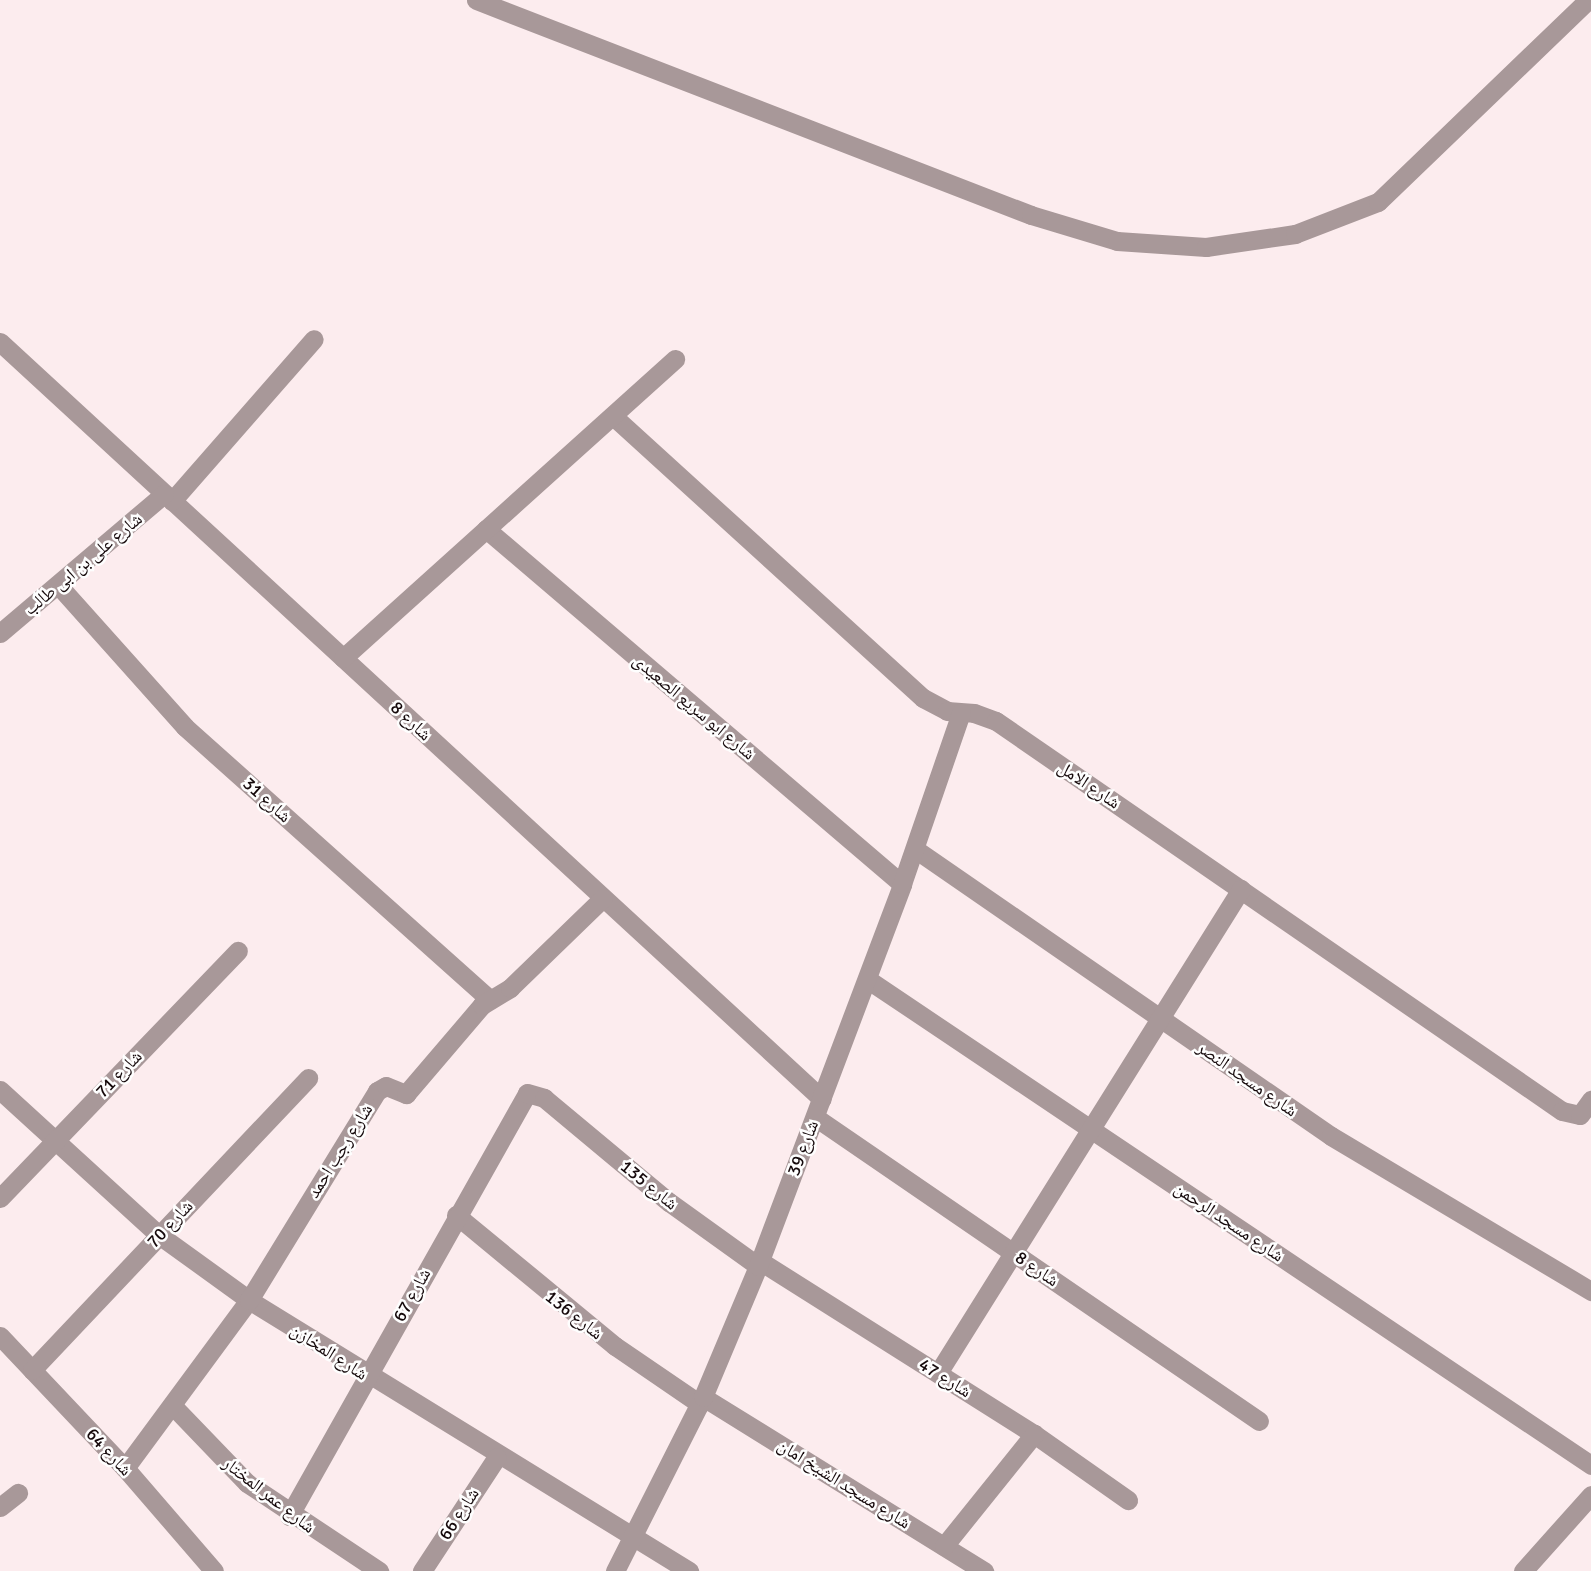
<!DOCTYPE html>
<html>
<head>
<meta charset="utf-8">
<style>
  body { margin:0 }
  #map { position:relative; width:1591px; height:1571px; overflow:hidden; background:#fcecee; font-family:Signika,"Noto Naskh Arabic",sans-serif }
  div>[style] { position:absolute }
  .minor>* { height:19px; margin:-9.5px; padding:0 9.5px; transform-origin:9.5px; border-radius:9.5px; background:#a89899 }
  span { translate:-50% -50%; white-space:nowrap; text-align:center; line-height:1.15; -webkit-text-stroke:5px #fefefe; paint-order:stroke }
  .street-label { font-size:18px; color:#15090b }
</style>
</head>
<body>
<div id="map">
  <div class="minor">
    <div style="left:476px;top:0;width:595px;rotate:21.18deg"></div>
    <div style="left:1031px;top:215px;width:90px;rotate:16.8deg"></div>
    <div style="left:1117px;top:241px;width:89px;rotate:3.9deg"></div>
    <div style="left:1206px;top:247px;width:90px;rotate:-8.3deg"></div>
    <div style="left:1295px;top:234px;width:89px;rotate:-21.1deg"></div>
    <div style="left:1378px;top:202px;width:291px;rotate:-43.9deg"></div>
    <div style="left:0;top:342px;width:1117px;rotate:42.64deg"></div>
    <div style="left:613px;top:416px;width:419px;rotate:42.3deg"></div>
    <div style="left:923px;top:698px;width:27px;rotate:28deg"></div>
    <div style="left:947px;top:711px;width:27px;rotate:4deg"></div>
    <div style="left:974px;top:713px;width:23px;rotate:20deg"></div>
    <div style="left:996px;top:721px;width:687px;rotate:34.57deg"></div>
    <div style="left:1562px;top:1111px;width:18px;rotate:13deg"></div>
    <div style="left:1580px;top:1115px;width:19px;rotate:-54deg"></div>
    <div style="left:172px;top:501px;width:215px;rotate:-48.8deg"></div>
    <div style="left:486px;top:529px;width:547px;rotate:40.48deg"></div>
    <div style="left:59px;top:586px;width:189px;rotate:48.2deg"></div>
    <div style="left:185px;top:727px;width:409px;rotate:41.8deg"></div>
    <div style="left:0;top:633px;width:215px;rotate:-40.3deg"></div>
    <div style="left:343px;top:658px;width:447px;rotate:-42deg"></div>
    <div style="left:915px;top:849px;width:505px;rotate:34.6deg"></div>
    <div style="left:1331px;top:1136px;width:303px;rotate:30.8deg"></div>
    <div style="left:867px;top:979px;width:872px;rotate:33.87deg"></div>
    <div style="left:0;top:1090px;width:215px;rotate:42.4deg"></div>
    <div style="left:159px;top:1235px;width:111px;rotate:35.8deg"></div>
    <div style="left:249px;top:1300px;width:517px;rotate:31.63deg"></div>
    <div style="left:815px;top:1117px;width:538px;rotate:34.4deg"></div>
    <div style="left:0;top:1198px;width:343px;rotate:-46.1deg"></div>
    <div style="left:456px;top:1215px;width:206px;rotate:39.5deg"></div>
    <div style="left:615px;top:1346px;width:103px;rotate:34.3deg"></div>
    <div style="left:760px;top:1261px;width:324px;rotate:32.3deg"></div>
    <div style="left:1034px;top:1434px;width:115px;rotate:35.1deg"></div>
    <div style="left:0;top:1336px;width:182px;rotate:46.6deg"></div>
    <div style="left:125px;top:1468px;width:136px;rotate:49.2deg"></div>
    <div style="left:32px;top:1370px;width:402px;rotate:-46.6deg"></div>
    <div style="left:938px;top:1373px;width:571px;rotate:-57.95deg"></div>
    <div style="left:703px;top:1397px;width:331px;rotate:31.8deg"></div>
    <div style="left:172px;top:1405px;width:108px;rotate:46.1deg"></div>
    <div style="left:247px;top:1483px;width:159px;rotate:33.7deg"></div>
    <div style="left:125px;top:1468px;width:209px;rotate:-53.6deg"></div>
    <div style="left:249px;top:1300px;width:245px;rotate:-58.5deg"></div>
    <div style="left:377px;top:1091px;width:10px;rotate:-29deg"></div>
    <div style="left:386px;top:1086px;width:22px;rotate:22deg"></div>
    <div style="left:406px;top:1094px;width:117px;rotate:-49.5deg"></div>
    <div style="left:482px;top:1005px;width:33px;rotate:-31deg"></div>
    <div style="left:510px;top:988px;width:129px;rotate:-44.1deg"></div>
    <div style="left:0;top:1507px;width:23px;rotate:-38deg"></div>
    <div style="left:289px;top:1516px;width:485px;rotate:-60.6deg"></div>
    <div style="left:527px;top:1093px;width:18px;rotate:16deg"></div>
    <div style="left:544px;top:1098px;width:163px;rotate:39.8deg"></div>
    <div style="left:669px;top:1202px;width:110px;rotate:35.7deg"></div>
    <div style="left:944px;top:1546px;width:144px;rotate:-51.2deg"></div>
    <div style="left:422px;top:1571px;width:136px;rotate:-56.7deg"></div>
    <div style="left:615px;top:1571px;width:195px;rotate:-63.2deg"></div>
    <div style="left:703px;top:1397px;width:142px;rotate:-67.2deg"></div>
    <div style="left:758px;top:1266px;width:408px;rotate:-69.3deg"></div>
    <div style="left:902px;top:884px;width:181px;rotate:-71deg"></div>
    <div style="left:1523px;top:1571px;width:102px;rotate:-48.2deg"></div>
  </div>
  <div class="street-label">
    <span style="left:83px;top:564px;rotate:-40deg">شارع على بن ابى طالب</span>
    <span style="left:694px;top:707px;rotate:40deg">شارع ابو سريع الصعيدى</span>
    <span style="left:411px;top:721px;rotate:43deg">شارع 8</span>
    <span style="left:1089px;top:785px;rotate:34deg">شارع الامل</span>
    <span style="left:267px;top:800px;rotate:42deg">شارع 31</span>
    <span style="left:119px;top:1074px;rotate:-46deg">شارع 71</span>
    <span style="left:1247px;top:1079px;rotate:35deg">شارع مسجد النصر</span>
    <span style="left:803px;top:1148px;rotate:-69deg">شارع 39</span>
    <span style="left:340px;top:1151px;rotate:-58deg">شارع رجب احمد</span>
    <span style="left:649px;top:1185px;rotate:39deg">شارع 135</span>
    <span style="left:1229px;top:1222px;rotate:34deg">شارع مسجد الرحمن</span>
    <span style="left:170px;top:1224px;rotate:-47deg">شارع 70</span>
    <span style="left:1037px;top:1269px;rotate:34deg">شارع 8</span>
    <span style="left:412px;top:1295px;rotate:-61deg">شارع 67</span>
    <span style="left:574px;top:1315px;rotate:38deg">شارع 136</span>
    <span style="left:329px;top:1352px;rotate:33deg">شارع المخازن</span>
    <span style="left:945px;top:1378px;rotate:32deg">شارع 47</span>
    <span style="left:109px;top:1452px;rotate:47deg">شارع 64</span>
    <span style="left:844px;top:1484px;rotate:32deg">شارع مسجد الشيخ امان</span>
    <span style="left:269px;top:1495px;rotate:38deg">شارع عمر المختار</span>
    <span style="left:459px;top:1514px;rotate:-57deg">شارع 66</span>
  </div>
</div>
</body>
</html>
